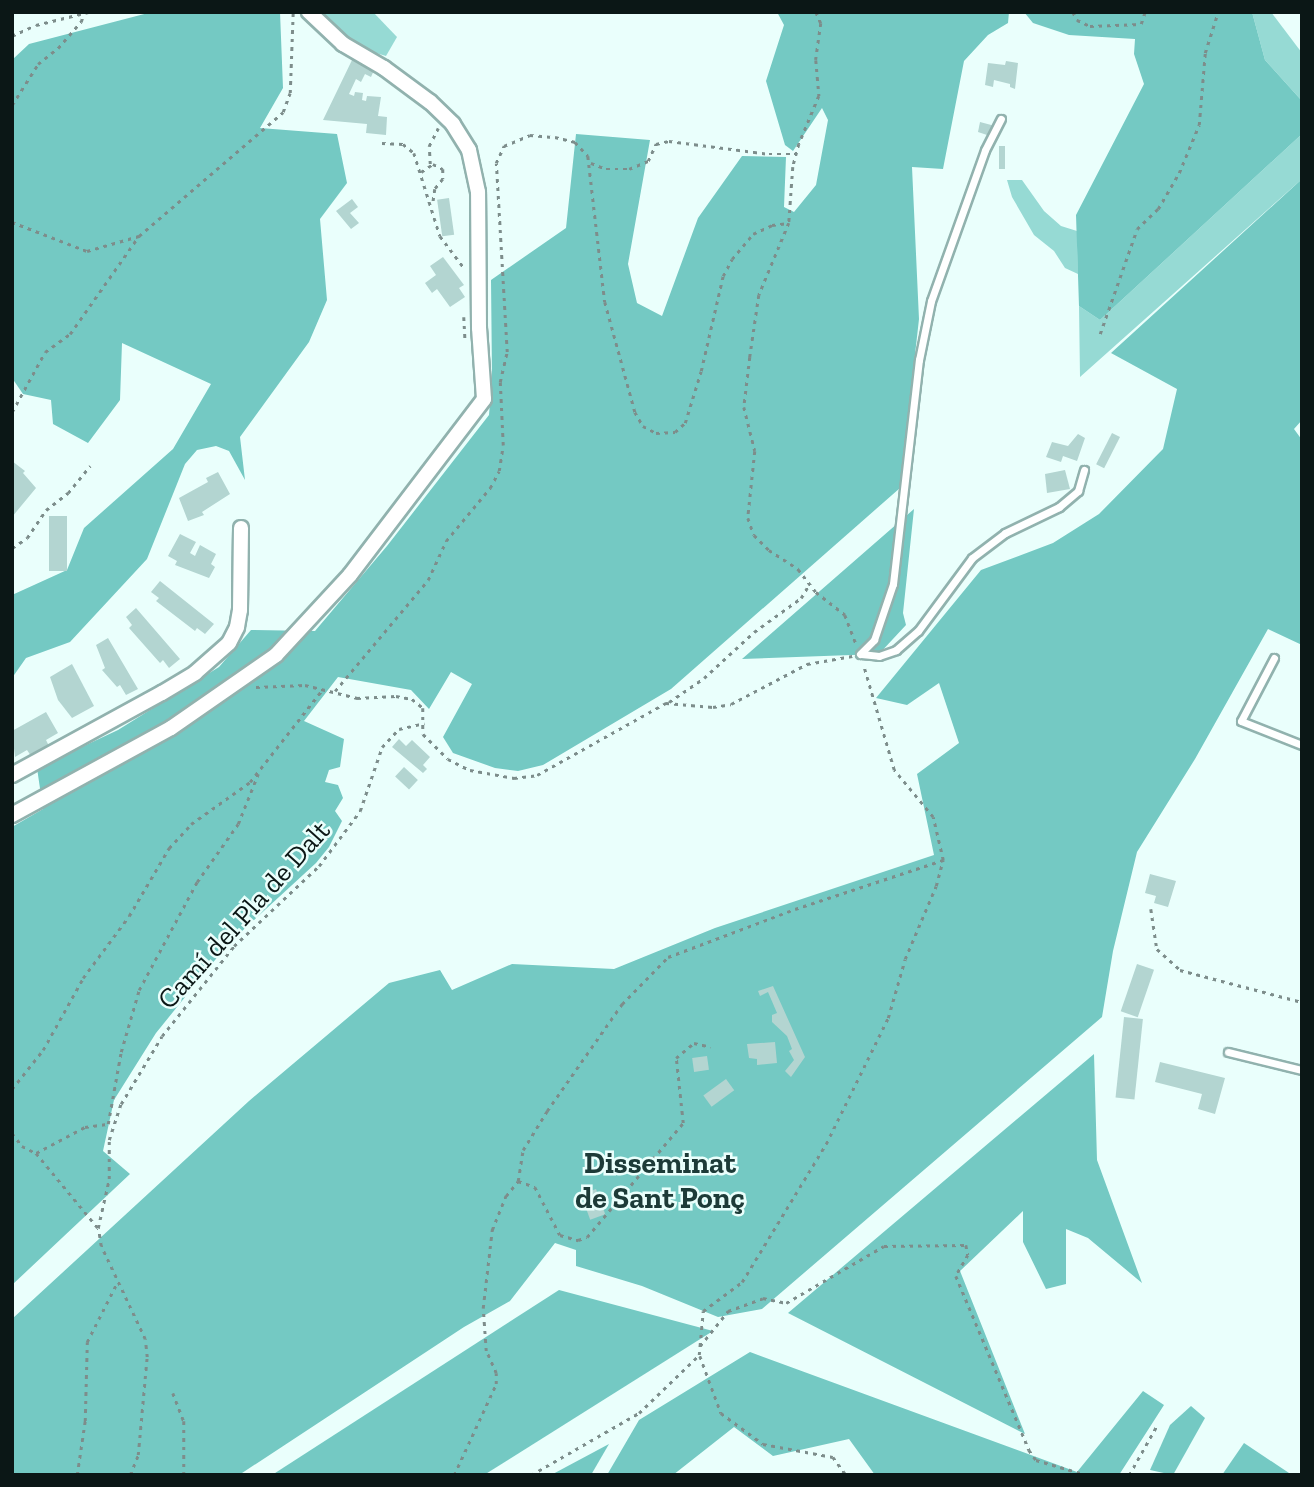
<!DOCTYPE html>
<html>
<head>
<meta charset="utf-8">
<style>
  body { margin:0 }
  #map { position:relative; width:1314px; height:1487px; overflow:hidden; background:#eafffc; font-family:"Zilla Slab",serif }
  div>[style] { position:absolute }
  .green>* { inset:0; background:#96dad4 }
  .forest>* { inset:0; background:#74c9c3 }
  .building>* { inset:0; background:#b3d5d1; transform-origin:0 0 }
  .path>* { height:2.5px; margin-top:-1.25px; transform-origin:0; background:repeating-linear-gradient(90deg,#7d8d8b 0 3.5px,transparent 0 8.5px) }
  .roads { filter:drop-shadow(2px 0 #91b2ae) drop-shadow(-2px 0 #91b2ae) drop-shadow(0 2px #91b2ae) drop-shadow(0 -2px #91b2ae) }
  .service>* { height:7px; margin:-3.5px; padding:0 3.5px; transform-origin:3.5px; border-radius:3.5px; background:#fff }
  .minor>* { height:14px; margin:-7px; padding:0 7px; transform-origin:7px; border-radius:7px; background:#fff }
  span { translate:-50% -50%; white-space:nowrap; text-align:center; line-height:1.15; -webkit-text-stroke:5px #eafffc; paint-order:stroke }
  .street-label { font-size:28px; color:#0b1716 }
  .neighbourhood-label { font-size:30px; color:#1d3b38; font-weight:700 }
  .frame { position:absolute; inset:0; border:14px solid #0b1716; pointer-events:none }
</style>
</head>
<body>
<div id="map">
  <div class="green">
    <div style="clip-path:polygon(319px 12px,373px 12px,397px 37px,386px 56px,376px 53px,347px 38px)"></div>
    <div style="clip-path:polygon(1252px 12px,1271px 12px,1302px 53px,1302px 101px,1265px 60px)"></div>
    <div style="clip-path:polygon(1302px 134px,1302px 179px,1080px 377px,1079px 306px,1100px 320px)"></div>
    <div style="clip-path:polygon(1007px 180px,1022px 180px,1044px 211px,1061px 226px,1077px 231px,1078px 274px,1065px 268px,1054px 251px,1034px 235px,1012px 197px)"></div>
  </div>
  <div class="forest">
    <div style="clip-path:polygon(152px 12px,280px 12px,283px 88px,260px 128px,337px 134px,347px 183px,320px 219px,327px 300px,309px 342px,240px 437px,245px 480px,229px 451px,216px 446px,197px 450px,185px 464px,147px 559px,70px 642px,26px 658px,12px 678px,12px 595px,67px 570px,84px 528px,173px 449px,211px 384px,122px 343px,120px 400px,88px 443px,53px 424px,51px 400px,23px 394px,12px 378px,12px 60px,29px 44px)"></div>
    <div style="clip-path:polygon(777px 12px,1009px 12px,1008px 23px,988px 35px,964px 61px,943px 169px,912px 167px,919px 319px,900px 488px,671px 689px,543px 765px,518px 771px,495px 768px,453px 753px,443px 737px,472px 684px,451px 672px,429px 709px,411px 690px,338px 677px,304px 721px,344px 739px,340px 767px,329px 770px,325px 782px,338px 785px,343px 798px,335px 811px,342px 821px,329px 847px,316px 863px,228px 944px,156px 1033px,114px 1100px,103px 1151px,130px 1174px,12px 1285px,12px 827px,43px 809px,37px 768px,118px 730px,219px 667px,251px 630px,315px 631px,387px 546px,489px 415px,492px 376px,491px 280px,566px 228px,576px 134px,650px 140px,628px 264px,637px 303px,662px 316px,698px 218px,742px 156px,786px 157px,784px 207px,794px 212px,816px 185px,828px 120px,822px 108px,793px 151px,785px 145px,766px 81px,784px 25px)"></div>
    <div style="clip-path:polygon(1024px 12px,1252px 12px,1265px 60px,1302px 101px,1302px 134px,1100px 320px,1079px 306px,1076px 215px,1144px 84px,1134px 54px,1135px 39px,1069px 35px,1033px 23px)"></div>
    <div style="clip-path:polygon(1302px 179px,1302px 420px,1294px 429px,1302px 440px,1302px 645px,1268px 629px,1195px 759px,1137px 852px,1113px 951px,1102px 1017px,762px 1309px,718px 1317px,642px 1286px,576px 1266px,576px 1250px,555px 1243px,510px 1301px,464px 1327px,239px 1475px,12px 1475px,12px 1319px,249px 1101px,389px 983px,440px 970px,452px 990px,512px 964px,614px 969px,715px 928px,934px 855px,917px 774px,959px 743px,939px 683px,907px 705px,876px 698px,981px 570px,1053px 543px,1099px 514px,1163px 449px,1177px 389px,1111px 353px)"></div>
    <div style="clip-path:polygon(914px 509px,903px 613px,906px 625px,879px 654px,742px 659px)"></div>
    <div style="clip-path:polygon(1094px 1054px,1097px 1160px,1142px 1283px,1088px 1238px,1066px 1229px,1066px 1284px,1046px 1289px,1023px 1242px,1023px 1211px,960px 1271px,1025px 1434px,788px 1313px)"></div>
    <div style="clip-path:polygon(559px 1290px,713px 1331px,484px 1475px,272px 1475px)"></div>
    <div style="clip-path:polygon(750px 1352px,1077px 1472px,1143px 1391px,1164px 1405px,1119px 1475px,875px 1475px,849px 1439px,773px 1456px,734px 1427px,673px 1475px,607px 1475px,639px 1420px)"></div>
    <div style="clip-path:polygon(1191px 1406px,1205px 1418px,1173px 1475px,1150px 1470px,1170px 1425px)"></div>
    <div style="clip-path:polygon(1244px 1443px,1292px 1475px,1222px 1475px)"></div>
    <div style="clip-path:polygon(609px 1444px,591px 1475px,551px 1475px)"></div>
  </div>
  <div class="building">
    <div style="clip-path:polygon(353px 58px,375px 68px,371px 77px,365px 74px,361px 82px,356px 79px,349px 94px,354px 96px,355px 92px,363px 93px,362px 100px,366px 101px,367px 96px,381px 97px,378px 116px,387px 117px,386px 135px,366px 133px,367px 124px,323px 120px)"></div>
    <div style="clip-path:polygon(1006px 61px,1018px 63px,1015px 89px,1010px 87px,1010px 84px,994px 80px,993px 87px,985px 85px,988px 63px,1005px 65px)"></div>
    <div style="clip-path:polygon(980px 122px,995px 126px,990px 136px,978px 132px)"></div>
    <div style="left:999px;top:146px;width:6px;height:23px"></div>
    <div style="left:449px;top:198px;width:37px;height:12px;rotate:82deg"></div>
    <div style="clip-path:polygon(352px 199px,358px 207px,350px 213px,359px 223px,351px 229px,336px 211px)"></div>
    <div style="clip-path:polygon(443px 257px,464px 285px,459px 288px,465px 297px,450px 307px,437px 289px,432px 293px,425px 283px,436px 275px,430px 266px)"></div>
    <div style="left:1112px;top:433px;width:9px;height:35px;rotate:27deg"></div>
    <div style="clip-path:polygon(1078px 434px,1085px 438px,1077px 461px,1063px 456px,1061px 462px,1046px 457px,1052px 442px,1068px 446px)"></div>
    <div style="clip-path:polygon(12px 461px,25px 471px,23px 473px,36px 488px,12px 517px)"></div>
    <div style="clip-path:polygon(1065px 470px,1070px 489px,1047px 493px,1045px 474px)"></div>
    <div style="clip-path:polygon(218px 472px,230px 494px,202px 512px,204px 515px,188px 521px,179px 498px,208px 482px,206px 478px)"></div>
    <div style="left:49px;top:516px;width:18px;height:55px"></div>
    <div style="clip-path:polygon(180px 534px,196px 542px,190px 553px,195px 556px,200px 545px,216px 554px,211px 564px,215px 567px,209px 578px,175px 565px,177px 561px,168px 556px)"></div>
    <div style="clip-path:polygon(160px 581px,214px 624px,205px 634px,197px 628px,195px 631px,156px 601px,159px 598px,151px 592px)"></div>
    <div style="clip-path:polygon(136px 608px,180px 659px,169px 668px,163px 660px,160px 663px,129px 628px,132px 625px,126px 617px)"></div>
    <div style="clip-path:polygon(108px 638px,138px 689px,126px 695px,120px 685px,117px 687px,102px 670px,105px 668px,96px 645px)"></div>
    <div style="clip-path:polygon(72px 664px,94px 706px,72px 718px,58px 700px,50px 677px)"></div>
    <div style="clip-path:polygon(46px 712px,58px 733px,46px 740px,49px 746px,31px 756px,27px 750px,15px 757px,12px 731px)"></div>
    <div style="clip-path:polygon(399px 739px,406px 746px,412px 740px,430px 757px,423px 765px,427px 769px,423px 773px,392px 747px)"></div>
    <div style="left:404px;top:767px;width:19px;height:13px;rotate:43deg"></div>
    <div style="clip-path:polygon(1150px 874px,1176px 881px,1168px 907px,1154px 903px,1156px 896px,1145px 893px)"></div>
    <div style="left:1137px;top:964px;width:18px;height:50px;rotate:19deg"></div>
    <div style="clip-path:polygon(773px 986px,805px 1057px,791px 1077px,785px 1071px,794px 1060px,789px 1051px,792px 1049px,787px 1036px,772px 1022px,772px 1015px,777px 1013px,768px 992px,760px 996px,758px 991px)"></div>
    <div style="left:1124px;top:1017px;width:19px;height:81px;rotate:6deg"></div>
    <div style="clip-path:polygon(775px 1042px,777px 1063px,757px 1065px,757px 1059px,749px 1058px,747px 1044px)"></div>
    <div style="left:707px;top:1056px;width:14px;height:15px;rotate:82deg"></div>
    <div style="clip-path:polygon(1160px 1062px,1225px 1078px,1215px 1114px,1198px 1109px,1202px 1094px,1155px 1082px)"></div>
    <div style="left:726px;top:1079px;width:14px;height:28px;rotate:54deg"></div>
    <div style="left:596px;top:1189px;width:27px;height:16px;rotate:70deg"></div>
  </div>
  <div class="path">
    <div style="left:816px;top:12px;width:12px;rotate:66deg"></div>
    <div style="left:821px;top:23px;width:37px;rotate:98deg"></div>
    <div style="left:816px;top:60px;width:36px;rotate:85deg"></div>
    <div style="left:819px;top:96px;width:52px;rotate:112.6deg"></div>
    <div style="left:799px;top:144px;width:24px;rotate:105deg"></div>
    <div style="left:793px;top:167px;width:56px;rotate:94.1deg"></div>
    <div style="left:789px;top:223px;width:78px;rotate:112.6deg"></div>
    <div style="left:759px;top:295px;width:63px;rotate:98.3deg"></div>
    <div style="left:750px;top:357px;width:50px;rotate:96.8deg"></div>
    <div style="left:744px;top:407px;width:45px;rotate:76deg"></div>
    <div style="left:755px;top:451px;width:67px;rotate:96deg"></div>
    <div style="left:748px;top:518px;width:18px;rotate:71deg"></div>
    <div style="left:754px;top:535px;width:21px;rotate:45deg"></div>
    <div style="left:769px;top:550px;width:35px;rotate:33deg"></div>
    <div style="left:798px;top:569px;width:29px;rotate:52deg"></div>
    <div style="left:816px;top:592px;width:37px;rotate:38deg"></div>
    <div style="left:845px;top:615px;width:31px;rotate:69deg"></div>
    <div style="left:1073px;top:12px;width:9px;rotate:63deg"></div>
    <div style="left:1077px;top:20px;width:14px;rotate:25deg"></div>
    <div style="left:1090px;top:26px;width:51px;rotate:-2.2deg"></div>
    <div style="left:1141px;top:24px;width:13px;rotate:-72deg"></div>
    <div style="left:12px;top:36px;width:26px;rotate:-25deg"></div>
    <div style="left:36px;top:25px;width:54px;rotate:-14deg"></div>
    <div style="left:12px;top:105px;width:49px;rotate:-57.6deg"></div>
    <div style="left:38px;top:64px;width:26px;rotate:-39deg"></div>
    <div style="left:58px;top:48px;width:35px;rotate:-49deg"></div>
    <div style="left:81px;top:22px;width:10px;rotate:-73deg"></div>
    <div style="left:382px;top:143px;width:21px;rotate:3deg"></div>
    <div style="left:403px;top:144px;width:14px;rotate:39deg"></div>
    <div style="left:414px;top:153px;width:87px;rotate:72.6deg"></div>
    <div style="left:440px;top:236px;width:41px;rotate:52.9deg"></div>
    <div style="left:591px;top:163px;width:16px;rotate:22deg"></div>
    <div style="left:606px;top:169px;width:23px"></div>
    <div style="left:629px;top:169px;width:21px;rotate:-23deg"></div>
    <div style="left:648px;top:161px;width:19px;rotate:-65deg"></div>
    <div style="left:656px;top:144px;width:13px;rotate:-13deg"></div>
    <div style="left:669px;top:141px;width:101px;rotate:7.4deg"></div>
    <div style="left:769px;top:154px;width:27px"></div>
    <div style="left:430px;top:164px;width:18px;rotate:-93deg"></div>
    <div style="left:429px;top:146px;width:20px;rotate:-63deg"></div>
    <div style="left:421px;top:172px;width:14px;rotate:-34deg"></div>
    <div style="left:433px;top:164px;width:11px;rotate:27deg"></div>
    <div style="left:443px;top:169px;width:10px;rotate:90deg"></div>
    <div style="left:443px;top:179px;width:13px;rotate:129deg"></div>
    <div style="left:435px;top:189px;width:14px;rotate:98deg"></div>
    <div style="left:12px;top:222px;width:80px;rotate:21.1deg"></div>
    <div style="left:87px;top:251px;width:54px;rotate:-16.1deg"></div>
    <div style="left:139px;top:236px;width:190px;rotate:-40.7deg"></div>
    <div style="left:283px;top:112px;width:20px;rotate:-70deg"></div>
    <div style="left:290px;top:93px;width:81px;rotate:-87.9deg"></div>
    <div style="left:464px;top:317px;width:21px;rotate:87deg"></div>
    <div style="left:1100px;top:334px;width:111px;rotate:-70.6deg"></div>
    <div style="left:1137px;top:229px;width:29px;rotate:-44deg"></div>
    <div style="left:1158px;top:209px;width:42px;rotate:-59.7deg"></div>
    <div style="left:1179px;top:173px;width:52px;rotate:-67.4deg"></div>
    <div style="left:1199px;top:125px;width:72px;rotate:-85.2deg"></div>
    <div style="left:1205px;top:53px;width:43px;rotate:-72.4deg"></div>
    <div style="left:12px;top:412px;width:68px;rotate:-61.2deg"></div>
    <div style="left:45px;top:352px;width:31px;rotate:-36deg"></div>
    <div style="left:70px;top:334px;width:120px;rotate:-54.9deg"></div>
    <div style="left:12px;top:548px;width:18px;rotate:-34deg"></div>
    <div style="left:27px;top:538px;width:34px;rotate:-56deg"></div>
    <div style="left:46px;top:510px;width:28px;rotate:-38deg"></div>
    <div style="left:68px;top:493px;width:35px;rotate:-51deg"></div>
    <div style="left:256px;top:687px;width:49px;rotate:-2.3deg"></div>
    <div style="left:305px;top:685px;width:54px;rotate:14deg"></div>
    <div style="left:357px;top:698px;width:39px;rotate:-3deg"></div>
    <div style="left:396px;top:696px;width:16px;rotate:11deg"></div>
    <div style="left:412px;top:699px;width:14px;rotate:39deg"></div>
    <div style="left:423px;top:708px;width:26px;rotate:90deg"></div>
    <div style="left:423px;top:734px;width:35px;rotate:45deg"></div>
    <div style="left:448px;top:759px;width:25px;rotate:27deg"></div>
    <div style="left:470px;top:770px;width:45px;rotate:10.3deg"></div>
    <div style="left:514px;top:778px;width:23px;rotate:-7deg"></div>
    <div style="left:537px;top:775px;width:148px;rotate:-29.2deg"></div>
    <div style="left:666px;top:703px;width:47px;rotate:4.9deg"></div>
    <div style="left:713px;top:707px;width:18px;rotate:-9deg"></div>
    <div style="left:731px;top:704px;width:86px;rotate:-27.8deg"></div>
    <div style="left:807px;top:664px;width:46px;rotate:-10.1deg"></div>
    <div style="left:335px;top:691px;width:145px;rotate:-50deg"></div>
    <div style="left:428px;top:580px;width:43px;rotate:-65.2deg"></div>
    <div style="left:446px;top:541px;width:69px;rotate:-50.3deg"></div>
    <div style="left:490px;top:488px;width:19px;rotate:-62deg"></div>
    <div style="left:499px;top:471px;width:26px;rotate:-81deg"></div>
    <div style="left:503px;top:445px;width:63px;rotate:-92.7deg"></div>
    <div style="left:500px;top:382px;width:31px;rotate:-77deg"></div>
    <div style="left:507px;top:352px;width:189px;rotate:-93.3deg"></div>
    <div style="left:496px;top:163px;width:19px;rotate:-65deg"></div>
    <div style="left:504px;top:146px;width:28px;rotate:-23deg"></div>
    <div style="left:530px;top:135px;width:25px;rotate:5deg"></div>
    <div style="left:555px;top:137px;width:21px;rotate:14deg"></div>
    <div style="left:575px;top:142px;width:19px;rotate:47deg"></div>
    <div style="left:588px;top:156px;width:147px;rotate:83.4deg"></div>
    <div style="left:605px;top:302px;width:114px;rotate:74.7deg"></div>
    <div style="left:635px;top:412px;width:16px;rotate:60deg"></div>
    <div style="left:643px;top:426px;width:15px;rotate:28deg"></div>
    <div style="left:656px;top:433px;width:19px;rotate:-3deg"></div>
    <div style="left:675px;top:432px;width:13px;rotate:-42deg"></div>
    <div style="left:685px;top:423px;width:54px;rotate:-72.9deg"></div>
    <div style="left:701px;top:371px;width:98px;rotate:-77deg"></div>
    <div style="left:723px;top:276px;width:19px;rotate:-62deg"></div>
    <div style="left:732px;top:259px;width:33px;rotate:-50deg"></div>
    <div style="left:753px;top:234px;width:21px;rotate:-25deg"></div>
    <div style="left:772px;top:225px;width:17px;rotate:-7deg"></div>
    <div style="left:669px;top:702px;width:42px;rotate:-34.4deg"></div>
    <div style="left:704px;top:678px;width:68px;rotate:-42.6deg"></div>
    <div style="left:754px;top:632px;width:58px;rotate:-35.9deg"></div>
    <div style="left:801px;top:598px;width:17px;rotate:-59deg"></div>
    <div style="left:1151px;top:909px;width:40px;rotate:81.5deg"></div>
    <div style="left:1157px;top:949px;width:31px;rotate:42deg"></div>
    <div style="left:1180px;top:970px;width:126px;rotate:14.7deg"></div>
    <div style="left:12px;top:1089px;width:50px;rotate:-51.5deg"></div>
    <div style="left:43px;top:1050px;width:82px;rotate:-60.9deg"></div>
    <div style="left:83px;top:978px;width:77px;rotate:-53.4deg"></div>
    <div style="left:129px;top:916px;width:79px;rotate:-59.5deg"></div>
    <div style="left:169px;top:848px;width:33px;rotate:-47deg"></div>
    <div style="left:191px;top:824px;width:72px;rotate:-35.4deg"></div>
    <div style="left:250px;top:782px;width:118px;rotate:-51.9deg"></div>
    <div style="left:108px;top:1124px;width:73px;rotate:-79.8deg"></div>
    <div style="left:121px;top:1052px;width:65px;rotate:-73.8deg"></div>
    <div style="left:139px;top:990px;width:123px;rotate:-61.8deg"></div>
    <div style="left:197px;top:882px;width:71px;rotate:-54.7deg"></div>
    <div style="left:238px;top:824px;width:54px;rotate:-68.2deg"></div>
    <div style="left:12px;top:1133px;width:16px;rotate:52deg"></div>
    <div style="left:22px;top:1146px;width:16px;rotate:27deg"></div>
    <div style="left:36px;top:1153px;width:55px;rotate:-28deg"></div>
    <div style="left:85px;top:1127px;width:22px;rotate:-8deg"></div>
    <div style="left:36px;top:1153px;width:97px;rotate:50.4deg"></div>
    <div style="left:518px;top:1181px;width:31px;rotate:-81deg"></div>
    <div style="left:523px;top:1150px;width:46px;rotate:-58.4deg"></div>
    <div style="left:547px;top:1111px;width:131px;rotate:-55deg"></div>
    <div style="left:622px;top:1004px;width:66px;rotate:-45.6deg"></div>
    <div style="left:668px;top:957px;width:136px;rotate:-20.7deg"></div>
    <div style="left:795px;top:909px;width:156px;rotate:-18.3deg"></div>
    <div style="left:700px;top:1346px;width:45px;rotate:-51.3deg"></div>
    <div style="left:728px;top:1311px;width:37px;rotate:-20deg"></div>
    <div style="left:763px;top:1298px;width:24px;rotate:12deg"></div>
    <div style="left:786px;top:1303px;width:113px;rotate:-30.2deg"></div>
    <div style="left:884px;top:1246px;width:82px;rotate:-0.7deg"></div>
    <div style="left:966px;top:1245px;width:10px;rotate:79deg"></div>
    <div style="left:968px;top:1255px;width:24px;rotate:120deg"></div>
    <div style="left:956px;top:1276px;width:189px;rotate:67.2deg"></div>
    <div style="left:1029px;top:1450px;width:12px;rotate:55deg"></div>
    <div style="left:1036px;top:1460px;width:53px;rotate:16.4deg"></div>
    <div style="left:700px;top:1356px;width:61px;rotate:69.8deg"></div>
    <div style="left:721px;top:1413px;width:52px;rotate:36.4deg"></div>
    <div style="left:763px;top:1444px;width:71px;rotate:10.5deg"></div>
    <div style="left:833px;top:1457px;width:22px;rotate:54deg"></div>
    <div style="left:173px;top:1393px;width:30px;rotate:69deg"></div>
    <div style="left:184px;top:1421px;width:54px;rotate:90deg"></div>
    <div style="left:77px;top:1475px;width:55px;rotate:-81.6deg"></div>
    <div style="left:85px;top:1421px;width:79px;rotate:-88.5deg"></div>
    <div style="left:87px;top:1342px;width:68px;rotate:-63.1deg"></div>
    <div style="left:130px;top:1475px;width:22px;rotate:-68deg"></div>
    <div style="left:138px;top:1455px;width:98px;rotate:-84.8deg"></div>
    <div style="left:147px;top:1357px;width:18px;rotate:-96deg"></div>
    <div style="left:145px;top:1339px;width:103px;rotate:-115.3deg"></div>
    <div style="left:101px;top:1246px;width:18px;rotate:-99deg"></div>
    <div style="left:98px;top:1228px;width:50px;rotate:-77.3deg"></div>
    <div style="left:109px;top:1179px;width:39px;rotate:-90deg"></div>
    <div style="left:109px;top:1140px;width:38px;rotate:-72deg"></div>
    <div style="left:121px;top:1104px;width:79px;rotate:-58.9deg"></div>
    <div style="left:162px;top:1036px;width:115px;rotate:-51.3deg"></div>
    <div style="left:234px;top:946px;width:117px;rotate:-43.3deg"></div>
    <div style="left:319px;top:866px;width:69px;rotate:-53.3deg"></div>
    <div style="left:360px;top:811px;width:68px;rotate:-71deg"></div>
    <div style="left:382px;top:747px;width:25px;rotate:-47deg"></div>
    <div style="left:399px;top:729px;width:26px;rotate:-13deg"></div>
    <div style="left:454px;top:1475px;width:100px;rotate:-65.2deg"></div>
    <div style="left:496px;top:1384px;width:11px;rotate:-90deg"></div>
    <div style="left:496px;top:1373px;width:24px;rotate:-114deg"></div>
    <div style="left:486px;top:1351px;width:43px;rotate:-94deg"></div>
    <div style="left:483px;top:1308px;width:79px;rotate:-83.4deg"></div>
    <div style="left:492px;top:1230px;width:37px;rotate:-68deg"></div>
    <div style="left:506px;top:1196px;width:19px;rotate:-51deg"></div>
    <div style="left:518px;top:1181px;width:18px;rotate:19deg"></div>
    <div style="left:535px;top:1187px;width:54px;rotate:62.5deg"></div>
    <div style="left:560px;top:1235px;width:19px;rotate:16deg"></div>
    <div style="left:578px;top:1240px;width:9px;rotate:-18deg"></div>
    <div style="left:587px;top:1237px;width:149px;rotate:-49.9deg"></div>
    <div style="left:683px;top:1123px;width:65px;rotate:-96.1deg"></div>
    <div style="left:676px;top:1058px;width:23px;rotate:-40deg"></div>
    <div style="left:694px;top:1043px;width:17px;rotate:13deg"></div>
    <div style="left:531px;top:1475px;width:125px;rotate:-29.9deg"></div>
    <div style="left:639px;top:1413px;width:83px;rotate:-44deg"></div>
    <div style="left:699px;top:1355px;width:44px;rotate:-84.8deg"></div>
    <div style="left:703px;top:1311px;width:49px;rotate:-36.6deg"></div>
    <div style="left:742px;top:1282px;width:162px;rotate:-58.7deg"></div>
    <div style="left:826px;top:1144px;width:140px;rotate:-63.8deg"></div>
    <div style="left:888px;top:1018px;width:61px;rotate:-73.9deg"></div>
    <div style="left:905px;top:959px;width:79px;rotate:-67deg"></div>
    <div style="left:936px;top:886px;width:27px;rotate:-75deg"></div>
    <div style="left:943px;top:860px;width:44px;rotate:-103.1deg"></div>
    <div style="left:933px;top:817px;width:61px;rotate:-129.7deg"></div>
    <div style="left:894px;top:770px;width:110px;rotate:-106.3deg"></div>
    <div style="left:1129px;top:1475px;width:55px;rotate:-60.6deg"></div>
  </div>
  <div class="roads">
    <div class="service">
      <div style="left:860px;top:654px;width:20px;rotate:-45deg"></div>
      <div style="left:874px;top:640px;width:59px;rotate:-71.3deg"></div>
      <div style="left:893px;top:584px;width:226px;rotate:-83.4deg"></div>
      <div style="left:919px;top:360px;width:60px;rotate:-78.5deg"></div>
      <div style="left:931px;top:301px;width:160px;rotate:-70.3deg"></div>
      <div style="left:985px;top:150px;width:35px;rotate:-63deg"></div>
      <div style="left:861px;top:654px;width:18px;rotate:6deg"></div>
      <div style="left:879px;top:656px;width:18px;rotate:-19deg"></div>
      <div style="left:896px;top:650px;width:29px;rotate:-41deg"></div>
      <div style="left:918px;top:631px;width:91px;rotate:-53.5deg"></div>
      <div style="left:972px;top:558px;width:41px;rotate:-37.1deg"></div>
      <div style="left:1005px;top:533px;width:60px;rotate:-25.7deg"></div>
      <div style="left:1059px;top:507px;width:25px;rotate:-40deg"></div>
      <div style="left:1078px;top:491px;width:22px;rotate:-74deg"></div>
      <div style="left:1274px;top:658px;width:71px;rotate:117.6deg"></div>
      <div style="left:1241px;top:721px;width:66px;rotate:21.5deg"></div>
      <div style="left:1228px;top:1052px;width:76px;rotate:13.7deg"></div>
    </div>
    <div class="minor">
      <div style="left:12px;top:775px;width:171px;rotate:-28.7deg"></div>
      <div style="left:162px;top:693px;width:39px;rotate:-31deg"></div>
      <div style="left:195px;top:673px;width:45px;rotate:-41.4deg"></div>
      <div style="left:229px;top:643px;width:18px;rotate:-63deg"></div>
      <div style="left:237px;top:627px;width:17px;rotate:-80deg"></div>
      <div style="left:240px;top:610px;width:82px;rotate:-89.3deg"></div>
      <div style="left:12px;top:815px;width:181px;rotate:-28.7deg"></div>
      <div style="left:171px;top:728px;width:128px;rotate:-34.8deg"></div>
      <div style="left:276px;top:655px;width:109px;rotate:-47.2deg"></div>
      <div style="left:350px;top:575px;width:221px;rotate:-52.7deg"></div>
      <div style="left:484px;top:399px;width:71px;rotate:-94deg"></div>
      <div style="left:479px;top:328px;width:136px;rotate:-90.4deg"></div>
      <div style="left:478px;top:192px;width:43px;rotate:-102.1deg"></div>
      <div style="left:469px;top:150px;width:31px;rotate:-122deg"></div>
      <div style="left:453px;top:124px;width:32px;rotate:-136deg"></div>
      <div style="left:430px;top:102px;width:57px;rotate:-143.5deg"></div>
      <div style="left:384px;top:68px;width:48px;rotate:-149.7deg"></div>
      <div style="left:343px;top:44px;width:47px;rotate:-136.7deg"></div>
    </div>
  </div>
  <div class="street-label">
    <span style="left:244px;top:915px;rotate:-48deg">Camí del Pla de Dalt</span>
  </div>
  <div class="neighbourhood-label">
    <span style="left:660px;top:1180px">Disseminat<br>de Sant Ponç</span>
  </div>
  <div class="frame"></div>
</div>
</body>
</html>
